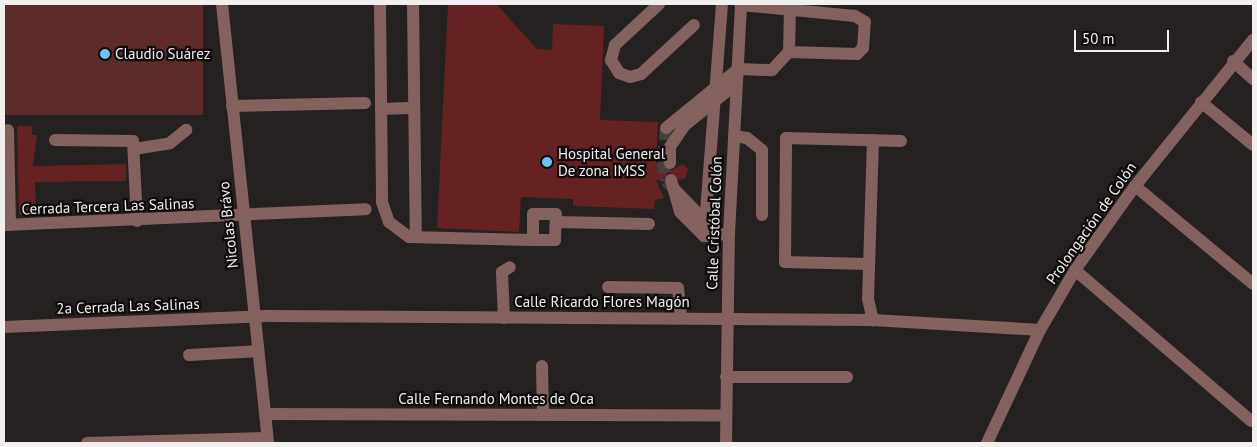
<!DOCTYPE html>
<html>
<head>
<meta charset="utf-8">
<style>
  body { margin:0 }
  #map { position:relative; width:1257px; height:447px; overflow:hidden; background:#262121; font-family:"PT Sans",sans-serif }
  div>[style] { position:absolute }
  .green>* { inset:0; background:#5d2b2a; transform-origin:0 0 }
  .building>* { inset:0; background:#662122 }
  .minor-tunnel>* { height:12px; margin-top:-6px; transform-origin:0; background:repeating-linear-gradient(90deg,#454040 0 12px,transparent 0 18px) }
  .minor>* { height:12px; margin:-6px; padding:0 6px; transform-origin:6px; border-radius:6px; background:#83615f }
  .dots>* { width:14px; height:14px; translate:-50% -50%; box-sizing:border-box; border:2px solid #0d0b0b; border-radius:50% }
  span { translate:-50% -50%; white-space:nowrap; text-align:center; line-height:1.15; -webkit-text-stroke:4.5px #0d0b0b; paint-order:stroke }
  .poi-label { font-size:15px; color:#f2efef }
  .left { translate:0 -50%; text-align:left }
  .street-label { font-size:15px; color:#f2efef }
  .frame { position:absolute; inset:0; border:5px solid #f2efef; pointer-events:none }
  .scale { position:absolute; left:1074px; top:30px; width:95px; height:22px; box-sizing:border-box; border:2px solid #f2efef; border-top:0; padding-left:6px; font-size:15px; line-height:18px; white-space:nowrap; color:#f2efef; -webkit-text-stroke:4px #0d0b0b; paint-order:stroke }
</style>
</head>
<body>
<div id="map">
  <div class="green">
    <div style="left:4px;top:4px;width:199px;height:111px"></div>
  </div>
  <div class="building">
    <div style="clip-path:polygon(448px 4px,496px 4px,537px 49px,552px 50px,553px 24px,604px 26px,600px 120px,658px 122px,656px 163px,670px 171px,683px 164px,688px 169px,686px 178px,679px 180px,669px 172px,663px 180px,656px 180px,664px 198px,655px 200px,654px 209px,573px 206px,573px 199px,521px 197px,519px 232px,437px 228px)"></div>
    <div style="clip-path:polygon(17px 126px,32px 126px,32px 135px,37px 135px,33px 166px,126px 164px,126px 181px,35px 182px,36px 215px,19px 215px)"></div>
  </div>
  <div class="minor-tunnel">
    <div style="left:666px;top:128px;width:33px;rotate:95deg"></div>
    <div style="left:663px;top:161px;width:20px;rotate:81deg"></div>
    <div style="left:666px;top:181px;width:13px;rotate:45deg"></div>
  </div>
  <div class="minor">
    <div style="left:222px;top:4px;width:441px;rotate:84deg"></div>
    <div style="left:380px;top:4px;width:198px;rotate:89.4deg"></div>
    <div style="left:382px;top:202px;width:21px;rotate:71deg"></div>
    <div style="left:389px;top:222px;width:25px;rotate:37deg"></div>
    <div style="left:409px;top:237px;width:124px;rotate:1.4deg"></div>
    <div style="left:533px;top:240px;width:22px"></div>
    <div style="left:555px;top:240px;width:26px;rotate:-88deg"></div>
    <div style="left:556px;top:214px;width:23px;rotate:180deg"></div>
    <div style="left:533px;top:214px;width:26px;rotate:90deg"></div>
    <div style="left:413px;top:4px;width:233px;rotate:89.3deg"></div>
    <div style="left:659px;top:4px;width:60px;rotate:137deg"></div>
    <div style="left:615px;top:45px;width:16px;rotate:105deg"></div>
    <div style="left:611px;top:60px;width:15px;rotate:58deg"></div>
    <div style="left:619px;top:73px;width:12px;rotate:20deg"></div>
    <div style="left:630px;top:77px;width:11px;rotate:-15deg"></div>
    <div style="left:641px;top:74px;width:72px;rotate:-42.8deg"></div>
    <div style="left:722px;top:4px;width:233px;rotate:94.4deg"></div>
    <div style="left:704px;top:236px;width:25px;rotate:-5deg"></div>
    <div style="left:789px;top:52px;width:43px;rotate:-88.7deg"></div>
    <div style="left:1233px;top:61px;width:27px;rotate:42deg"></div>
    <div style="left:1201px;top:102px;width:67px;rotate:39.6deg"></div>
    <div style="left:232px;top:106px;width:133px;rotate:-1.3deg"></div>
    <div style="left:381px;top:109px;width:33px;rotate:-2deg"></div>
    <div style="left:666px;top:128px;width:93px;rotate:-39.3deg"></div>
    <div style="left:738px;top:69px;width:34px;rotate:2deg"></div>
    <div style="left:772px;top:70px;width:25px;rotate:-47deg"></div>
    <div style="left:789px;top:52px;width:68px;rotate:1.7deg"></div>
    <div style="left:857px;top:54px;width:8px;rotate:-45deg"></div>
    <div style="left:863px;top:48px;width:26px;rotate:-86deg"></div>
    <div style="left:865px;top:22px;width:12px;rotate:-149deg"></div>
    <div style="left:855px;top:16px;width:115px;rotate:-174.5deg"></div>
    <div style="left:8px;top:130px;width:95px;rotate:88.8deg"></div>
    <div style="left:734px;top:136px;width:13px;rotate:9deg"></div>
    <div style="left:747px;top:138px;width:19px;rotate:39deg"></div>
    <div style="left:762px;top:150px;width:65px;rotate:90deg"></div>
    <div style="left:55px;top:140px;width:78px;rotate:0.7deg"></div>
    <div style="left:133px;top:141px;width:80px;rotate:87.1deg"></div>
    <div style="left:873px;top:140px;width:159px;rotate:91.8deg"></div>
    <div style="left:868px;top:299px;width:22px;rotate:77deg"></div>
    <div style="left:134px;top:149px;width:36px;rotate:-9deg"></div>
    <div style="left:170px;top:143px;width:21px;rotate:-39deg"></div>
    <div style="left:670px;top:163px;width:16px;rotate:-90deg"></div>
    <div style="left:670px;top:147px;width:27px;rotate:-56deg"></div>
    <div style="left:685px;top:125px;width:65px;rotate:-38.8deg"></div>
    <div style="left:671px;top:180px;width:33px;rotate:74deg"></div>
    <div style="left:680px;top:212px;width:34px;rotate:45deg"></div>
    <div style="left:1135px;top:186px;width:153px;rotate:39.7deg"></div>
    <div style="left:675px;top:190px;width:46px;rotate:45.9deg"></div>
    <div style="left:556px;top:222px;width:93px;rotate:1.2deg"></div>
    <div style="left:4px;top:225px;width:362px;rotate:-2.5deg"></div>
    <div style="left:869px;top:264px;width:84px;rotate:-178.6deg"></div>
    <div style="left:785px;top:262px;width:124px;rotate:-89.5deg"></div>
    <div style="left:786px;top:138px;width:115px;rotate:1.5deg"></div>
    <div style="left:1075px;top:270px;width:232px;rotate:40.6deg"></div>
    <div style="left:608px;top:287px;width:70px;rotate:0.8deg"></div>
    <div style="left:678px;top:288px;width:30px;rotate:84deg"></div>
    <div style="left:504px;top:318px;width:46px;rotate:-92.5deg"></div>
    <div style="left:502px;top:272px;width:9px;rotate:-32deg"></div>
    <div style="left:4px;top:327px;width:267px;rotate:-2.4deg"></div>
    <div style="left:271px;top:316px;width:602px;rotate:0.38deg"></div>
    <div style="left:873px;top:320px;width:167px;rotate:3.4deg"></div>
    <div style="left:189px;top:355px;width:69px;rotate:-3.3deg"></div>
    <div style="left:542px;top:366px;width:49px;rotate:88.8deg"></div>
    <div style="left:726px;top:377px;width:121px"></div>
    <div style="left:265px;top:414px;width:461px;rotate:0.2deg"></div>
    <div style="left:87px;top:443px;width:180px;rotate:-1.6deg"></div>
    <div style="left:726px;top:443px;width:209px;rotate:-89.2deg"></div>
    <div style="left:729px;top:234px;width:230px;rotate:-87deg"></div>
    <div style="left:987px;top:443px;width:125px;rotate:-64.9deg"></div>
    <div style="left:1040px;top:330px;width:69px;rotate:-59.7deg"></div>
    <div style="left:1075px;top:270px;width:103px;rotate:-54.5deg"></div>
    <div style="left:1135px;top:186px;width:188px;rotate:-51.1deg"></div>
  </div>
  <div class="dots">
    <div style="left:105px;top:54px;background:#6ac3f1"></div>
    <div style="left:547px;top:162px;background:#6ac3f1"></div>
  </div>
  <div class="poi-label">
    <span class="left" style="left:115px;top:54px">Claudio Suárez</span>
    <span class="left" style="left:558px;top:162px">Hospital General<br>De zona IMSS</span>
  </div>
  <div class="street-label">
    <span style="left:108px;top:206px;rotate:-2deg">Cerrada Tercera Las Salinas</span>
    <span style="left:714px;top:223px;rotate:-88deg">Calle Cristóbal Colón</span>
    <span style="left:1091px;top:223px;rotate:-55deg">Prolongación de Colón</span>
    <span style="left:228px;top:225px;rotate:-96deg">Nicolas Brávo</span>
    <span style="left:602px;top:302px">Calle Ricardo Flores Magón</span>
    <span style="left:128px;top:306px;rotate:-2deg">2a Cerrada Las Salinas</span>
    <span style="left:496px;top:399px">Calle Fernando Montes de Oca</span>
  </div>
  <div class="frame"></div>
  <div class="scale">50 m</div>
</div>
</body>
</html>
